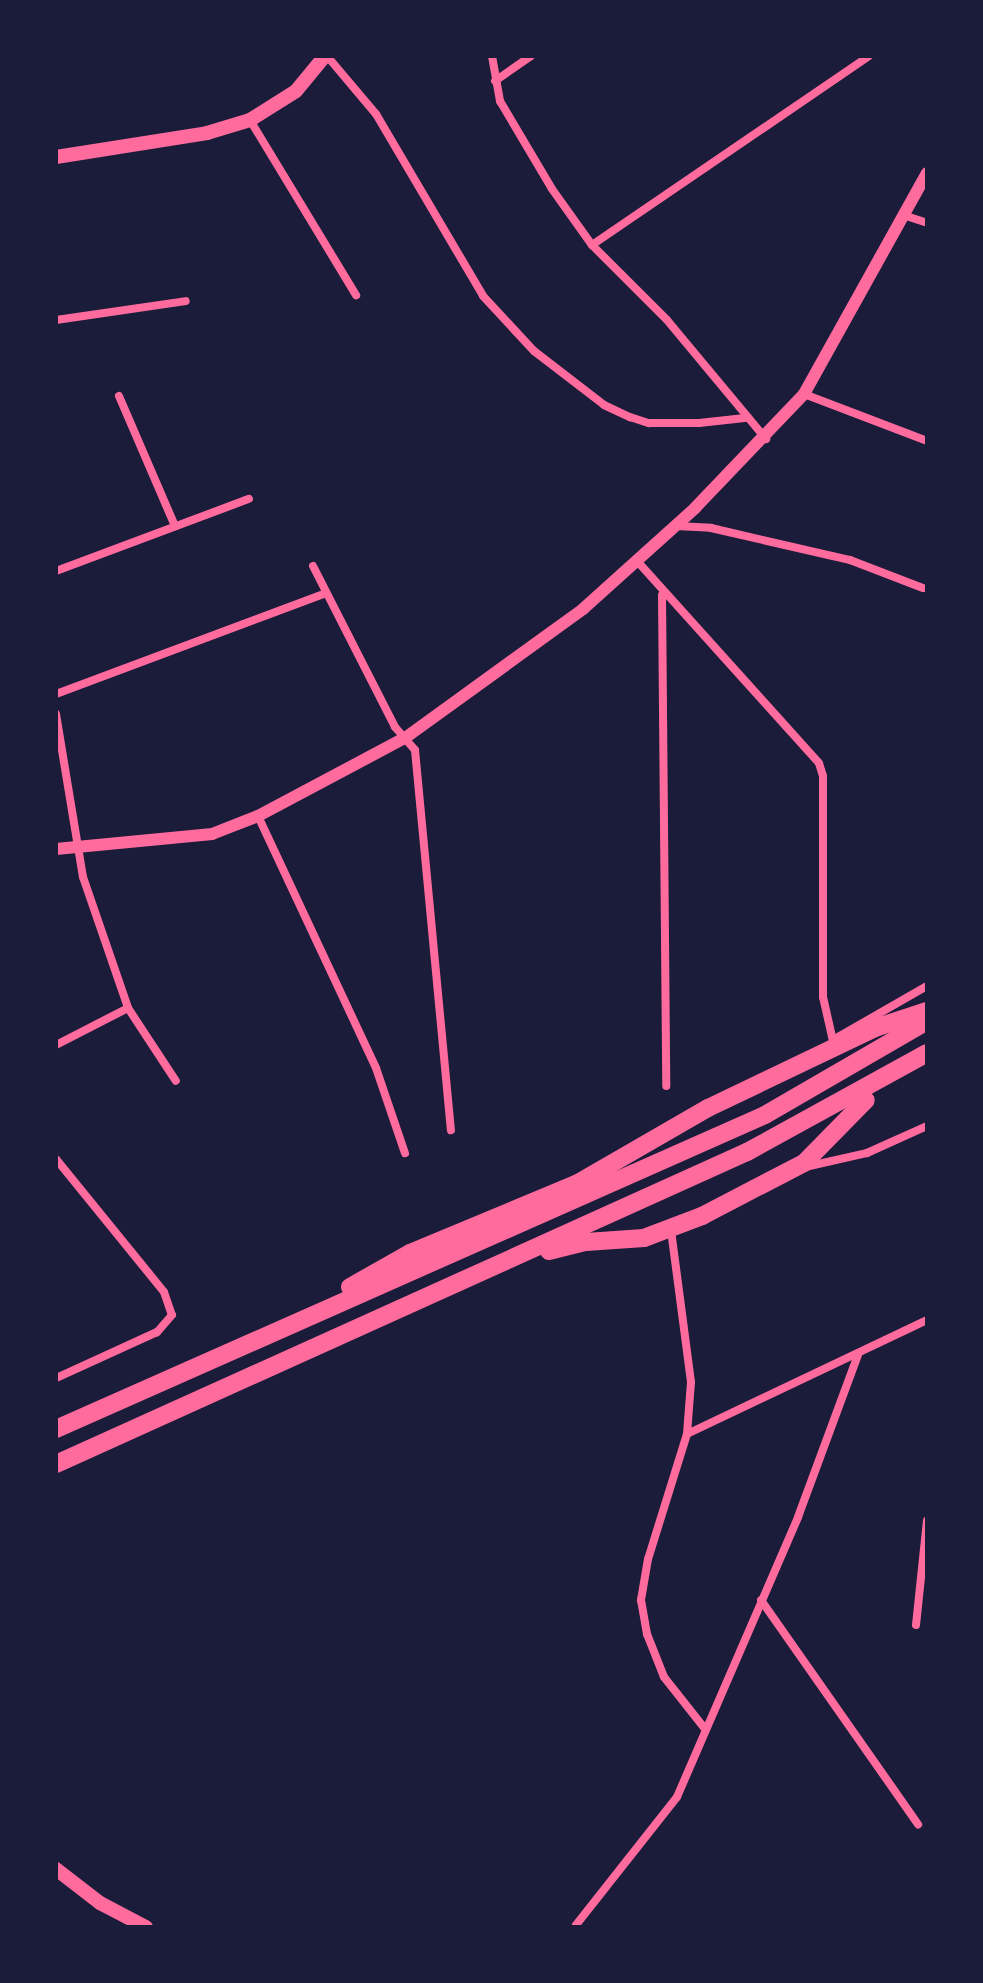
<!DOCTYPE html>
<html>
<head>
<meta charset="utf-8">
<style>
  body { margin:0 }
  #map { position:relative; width:983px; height:1983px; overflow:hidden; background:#1b1b3a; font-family:Roboto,sans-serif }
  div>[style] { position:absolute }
  .minor>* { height:8px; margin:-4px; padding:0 4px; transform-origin:4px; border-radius:4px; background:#ff6b9d }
  .tertiary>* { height:12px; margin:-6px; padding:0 6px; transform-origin:6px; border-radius:6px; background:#ff6b9d }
  .secondary>* { height:14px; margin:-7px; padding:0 7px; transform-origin:7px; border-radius:7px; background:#ff6b9d }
  .motorway>* { height:18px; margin:-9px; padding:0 9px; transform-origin:9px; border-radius:9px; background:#ff6b9d }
  span { translate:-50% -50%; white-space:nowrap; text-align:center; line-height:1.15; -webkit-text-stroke:8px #1b1b3a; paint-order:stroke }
  .frame { position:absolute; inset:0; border:58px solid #1b1b3a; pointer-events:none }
</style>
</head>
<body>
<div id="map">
  <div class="minor">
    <div style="left:327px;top:56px;width:76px;rotate:49.8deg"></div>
    <div style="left:376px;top:114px;width:211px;rotate:59.5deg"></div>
    <div style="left:483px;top:296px;width:75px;rotate:47.2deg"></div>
    <div style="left:534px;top:351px;width:88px;rotate:37.6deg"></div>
    <div style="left:604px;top:405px;width:29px;rotate:25deg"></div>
    <div style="left:630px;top:417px;width:20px;rotate:18deg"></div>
    <div style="left:649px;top:423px;width:50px"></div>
    <div style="left:699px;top:423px;width:46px;rotate:-6.2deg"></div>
    <div style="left:492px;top:56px;width:46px;rotate:79.9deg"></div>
    <div style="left:500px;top:101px;width:102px;rotate:59.4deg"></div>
    <div style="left:552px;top:189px;width:69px;rotate:54.5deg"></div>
    <div style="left:592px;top:245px;width:106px;rotate:45deg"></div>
    <div style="left:667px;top:320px;width:155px;rotate:50.2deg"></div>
    <div style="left:495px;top:81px;width:44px;rotate:-34.8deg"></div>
    <div style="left:250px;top:120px;width:205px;rotate:58.8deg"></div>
    <div style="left:906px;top:216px;width:22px;rotate:18deg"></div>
    <div style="left:592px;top:245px;width:335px;rotate:-34.3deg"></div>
    <div style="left:56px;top:320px;width:131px;rotate:-8.3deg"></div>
    <div style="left:804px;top:394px;width:132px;rotate:20.9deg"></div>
    <div style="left:119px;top:396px;width:142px;rotate:66.7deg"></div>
    <div style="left:676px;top:526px;width:35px;rotate:3deg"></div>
    <div style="left:711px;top:528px;width:143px;rotate:13deg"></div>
    <div style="left:850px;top:560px;width:78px;rotate:21deg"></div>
    <div style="left:638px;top:562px;width:270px;rotate:48deg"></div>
    <div style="left:819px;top:763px;width:14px;rotate:73deg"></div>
    <div style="left:823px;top:776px;width:221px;rotate:90deg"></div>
    <div style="left:823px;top:997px;width:45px;rotate:77.2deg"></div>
    <div style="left:313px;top:566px;width:181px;rotate:63deg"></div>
    <div style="left:395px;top:727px;width:30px;rotate:49deg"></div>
    <div style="left:415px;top:750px;width:382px;rotate:84.6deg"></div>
    <div style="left:56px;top:571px;width:206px;rotate:-20.5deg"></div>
    <div style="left:662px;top:595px;width:491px;rotate:89.5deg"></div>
    <div style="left:56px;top:694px;width:285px;rotate:-20.5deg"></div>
    <div style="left:56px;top:714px;width:165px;rotate:80.6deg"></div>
    <div style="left:83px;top:877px;width:139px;rotate:71deg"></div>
    <div style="left:128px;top:1008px;width:87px;rotate:56.7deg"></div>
    <div style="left:258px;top:816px;width:278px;rotate:64.9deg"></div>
    <div style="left:376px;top:1068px;width:90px;rotate:71.2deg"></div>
    <div style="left:838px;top:1037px;width:103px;rotate:-29.8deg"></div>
    <div style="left:56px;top:1045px;width:81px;rotate:-27.2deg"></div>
    <div style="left:56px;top:1159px;width:171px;rotate:50.9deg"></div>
    <div style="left:164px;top:1292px;width:24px;rotate:71deg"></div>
    <div style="left:172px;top:1315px;width:23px;rotate:131deg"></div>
    <div style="left:157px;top:1332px;width:111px;rotate:155.5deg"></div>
    <div style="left:805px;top:1167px;width:64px;rotate:-12.7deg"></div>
    <div style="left:867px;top:1153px;width:66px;rotate:-24.2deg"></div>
    <div style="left:671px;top:1230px;width:153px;rotate:82.5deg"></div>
    <div style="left:691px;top:1382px;width:52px;rotate:94.4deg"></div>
    <div style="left:687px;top:1434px;width:131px;rotate:107.3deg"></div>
    <div style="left:648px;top:1559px;width:42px;rotate:99.7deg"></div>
    <div style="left:641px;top:1600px;width:35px;rotate:80deg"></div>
    <div style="left:647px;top:1634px;width:46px;rotate:68.4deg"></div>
    <div style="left:664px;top:1677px;width:66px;rotate:51.7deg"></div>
    <div style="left:687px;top:1434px;width:266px;rotate:-25.4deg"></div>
    <div style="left:761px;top:1600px;width:274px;rotate:55deg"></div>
    <div style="left:916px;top:1625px;width:105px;rotate:-84deg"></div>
    <div style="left:576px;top:1925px;width:163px;rotate:-51.7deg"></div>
    <div style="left:677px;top:1797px;width:305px;rotate:-66.6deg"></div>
    <div style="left:798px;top:1517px;width:173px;rotate:-69.7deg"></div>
  </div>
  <div class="tertiary">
    <div style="left:56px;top:849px;width:157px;rotate:-5.5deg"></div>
    <div style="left:212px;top:834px;width:49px;rotate:-21.4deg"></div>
    <div style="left:258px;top:816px;width:166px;rotate:-28deg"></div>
    <div style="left:405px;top:738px;width:220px;rotate:-35.9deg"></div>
    <div style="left:583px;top:609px;width:151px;rotate:-42deg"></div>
    <div style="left:695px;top:508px;width:158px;rotate:-46.3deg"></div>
    <div style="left:804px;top:394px;width:253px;rotate:-60.9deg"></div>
  </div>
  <div class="secondary">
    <div style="left:56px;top:157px;width:153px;rotate:-9deg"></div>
    <div style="left:207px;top:133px;width:45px;rotate:-16.8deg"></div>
    <div style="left:250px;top:120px;width:54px;rotate:-32.2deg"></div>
    <div style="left:296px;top:91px;width:45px;rotate:-50.4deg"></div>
    <div style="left:56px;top:1869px;width:56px;rotate:37.7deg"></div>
    <div style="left:100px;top:1903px;width:52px;rotate:27.6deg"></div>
  </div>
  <div class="motorway">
    <div style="left:549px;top:1251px;width:38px;rotate:-14deg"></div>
    <div style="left:586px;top:1242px;width:58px;rotate:-3.9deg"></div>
    <div style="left:644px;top:1238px;width:62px;rotate:-20.8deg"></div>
    <div style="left:702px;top:1216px;width:115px;rotate:-27.5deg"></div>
    <div style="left:804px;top:1163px;width:88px;rotate:-45.5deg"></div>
    <div style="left:350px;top:1287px;width:69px;rotate:-29.5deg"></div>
    <div style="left:410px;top:1253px;width:182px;rotate:-22.6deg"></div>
    <div style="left:578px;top:1183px;width:150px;rotate:-30deg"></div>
    <div style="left:708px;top:1108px;width:185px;rotate:-25.6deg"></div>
    <div style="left:875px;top:1028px;width:55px;rotate:-18.1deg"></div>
    <div style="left:56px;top:1429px;width:775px;rotate:-23.89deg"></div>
    <div style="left:765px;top:1115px;width:187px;rotate:-30.1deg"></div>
    <div style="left:56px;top:1464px;width:758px;rotate:-24.3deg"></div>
    <div style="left:747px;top:1152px;width:205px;rotate:-28.8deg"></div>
  </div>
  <div class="frame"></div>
</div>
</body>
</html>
